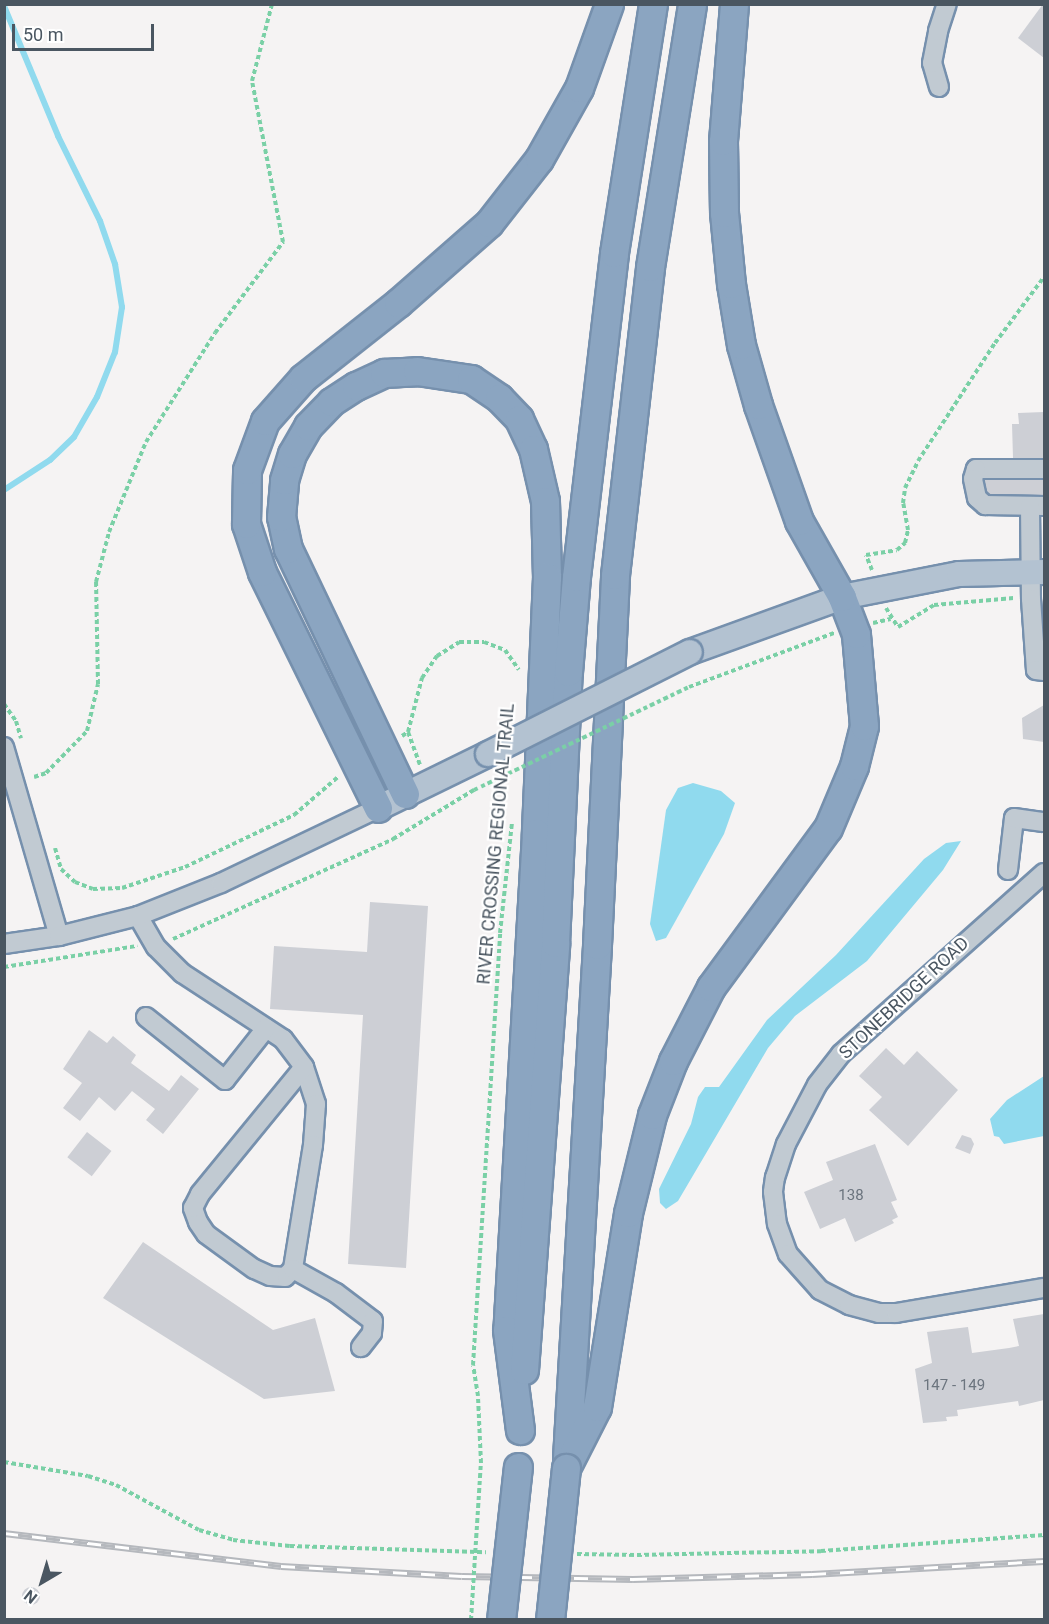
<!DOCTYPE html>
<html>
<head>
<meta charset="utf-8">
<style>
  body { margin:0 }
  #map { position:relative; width:1049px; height:1624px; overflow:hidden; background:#f5f3f3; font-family:Roboto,sans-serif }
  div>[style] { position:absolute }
  .water>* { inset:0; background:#90daee }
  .stream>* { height:6px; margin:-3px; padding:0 3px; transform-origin:3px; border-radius:3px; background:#90daee }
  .building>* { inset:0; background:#cdcfd5; transform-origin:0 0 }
  .round { border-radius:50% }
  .path>* { height:4px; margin-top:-2px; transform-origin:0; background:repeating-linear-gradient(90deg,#7ad0a6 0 4.5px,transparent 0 7.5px) }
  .roads { filter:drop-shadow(2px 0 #7690ad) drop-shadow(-2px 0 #7690ad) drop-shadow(0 2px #7690ad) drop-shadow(0 -2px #7690ad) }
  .minor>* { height:18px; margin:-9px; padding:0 9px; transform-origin:9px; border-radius:9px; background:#c1cad2 }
  .major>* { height:24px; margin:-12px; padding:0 12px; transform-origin:12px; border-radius:12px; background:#b3c2d1 }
  .highway>* { height:27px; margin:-13.5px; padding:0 13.5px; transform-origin:13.5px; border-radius:13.5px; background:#8ba5c1 }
  .rail>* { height:7px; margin-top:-3.5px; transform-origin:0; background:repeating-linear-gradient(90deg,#fff 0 14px,#b5b8bd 0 28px); box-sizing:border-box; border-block:2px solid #b5b8bd }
  .path-bridge>* { height:4px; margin-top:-2px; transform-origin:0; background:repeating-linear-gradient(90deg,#7ad0a6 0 4.5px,transparent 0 7.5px) }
  .bridges { filter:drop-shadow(2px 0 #7690ad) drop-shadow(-2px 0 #7690ad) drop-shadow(0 2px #7690ad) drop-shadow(0 -2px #7690ad) }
  .major-bridge>* { height:24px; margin:-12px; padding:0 12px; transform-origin:12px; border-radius:12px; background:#b3c2d1 }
  .highway-bridge>* { height:27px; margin:-13.5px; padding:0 13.5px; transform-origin:13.5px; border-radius:13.5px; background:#8ba5c1 }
  span { translate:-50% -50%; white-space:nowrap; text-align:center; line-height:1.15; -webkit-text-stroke:4.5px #fff; paint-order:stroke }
  .number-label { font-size:15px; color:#6b747e }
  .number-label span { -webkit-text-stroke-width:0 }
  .street-label { font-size:18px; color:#4a5661 }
  .frame { position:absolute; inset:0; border:6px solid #4a5661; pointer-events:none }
  .north { position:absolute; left:12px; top:1552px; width:60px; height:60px; -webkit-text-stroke:4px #fff; paint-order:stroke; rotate:218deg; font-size:16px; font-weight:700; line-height:24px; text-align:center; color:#4a5661 }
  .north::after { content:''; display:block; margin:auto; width:21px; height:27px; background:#4a5661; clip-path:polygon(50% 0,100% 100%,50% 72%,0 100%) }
  .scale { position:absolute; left:12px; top:24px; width:142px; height:27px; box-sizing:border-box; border:3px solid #4a5661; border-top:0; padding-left:8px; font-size:18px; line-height:21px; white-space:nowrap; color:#4a5661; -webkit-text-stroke:4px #fff; paint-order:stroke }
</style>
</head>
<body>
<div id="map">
  <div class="water">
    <div style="clip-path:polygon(693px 783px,721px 791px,735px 803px,724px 834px,666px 938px,656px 941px,650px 924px,666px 810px,678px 788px)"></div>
    <div style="clip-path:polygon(961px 841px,943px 870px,867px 961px,795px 1016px,768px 1048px,678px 1201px,666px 1209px,660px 1203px,659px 1189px,691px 1124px,698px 1097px,705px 1087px,719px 1087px,767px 1020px,836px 955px,924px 859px,946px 843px)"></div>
    <div style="clip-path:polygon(1044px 1076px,1044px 1136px,1004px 1144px,999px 1137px,994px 1136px,990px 1119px,1007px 1100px)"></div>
  </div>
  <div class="stream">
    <div style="left:4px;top:6px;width:141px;rotate:67.4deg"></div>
    <div style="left:58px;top:136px;width:95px;rotate:63.7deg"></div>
    <div style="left:100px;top:221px;width:46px;rotate:70.8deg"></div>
    <div style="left:115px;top:264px;width:44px;rotate:80.8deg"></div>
    <div style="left:122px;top:307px;width:46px;rotate:98.8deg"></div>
    <div style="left:115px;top:352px;width:48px;rotate:111.8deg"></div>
    <div style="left:97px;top:397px;width:46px;rotate:119.9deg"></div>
    <div style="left:74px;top:437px;width:33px;rotate:136deg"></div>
    <div style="left:50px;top:460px;width:55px;rotate:146.9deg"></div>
  </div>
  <div class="building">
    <div style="clip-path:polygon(1043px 4px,1044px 4px,1044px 58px,1018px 38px)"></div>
    <div style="clip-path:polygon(1044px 412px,1044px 458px,1013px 458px,1012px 424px,1019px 424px,1018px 413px)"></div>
    <div style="left:985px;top:480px;width:59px;height:15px"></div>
    <div style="clip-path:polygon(1044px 705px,1044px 742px,1023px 739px,1022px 718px)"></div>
    <div style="clip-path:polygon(370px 902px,428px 906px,406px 1268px,348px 1264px,363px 1015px,270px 1009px,274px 946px,367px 952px)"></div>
    <div style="clip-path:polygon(89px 1030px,107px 1043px,113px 1036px,136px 1055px,131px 1063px,169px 1091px,181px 1075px,199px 1089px,163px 1134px,146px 1120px,155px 1109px,132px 1091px,115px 1111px,99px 1097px,80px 1121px,63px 1108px,82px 1083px,63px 1069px)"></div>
    <div style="clip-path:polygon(886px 1048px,904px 1065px,917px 1051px,958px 1090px,908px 1146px,869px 1110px,882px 1097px,859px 1076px)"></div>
    <div style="left:87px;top:1132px;width:31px;height:32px;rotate:38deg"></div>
    <div style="clip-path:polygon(962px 1135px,971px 1138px,974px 1144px,970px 1154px,955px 1148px)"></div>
    <div style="clip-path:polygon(875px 1144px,897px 1200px,891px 1202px,898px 1217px,892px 1220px,894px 1223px,855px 1242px,845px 1218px,820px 1229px,804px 1192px,833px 1180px,826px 1162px)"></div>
    <div style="clip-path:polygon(143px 1242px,273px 1330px,315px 1318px,335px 1391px,264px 1399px,103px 1298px)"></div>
    <div style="clip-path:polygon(1044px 1314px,1044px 1400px,1019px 1406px,1018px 1401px,957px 1410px,958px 1416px,946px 1417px,947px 1421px,923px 1423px,915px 1369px,932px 1363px,927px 1332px,968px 1327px,972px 1353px,1009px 1348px,1019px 1346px,1013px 1319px)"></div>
    <div class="round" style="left:22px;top:1587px;width:18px;height:18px"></div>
  </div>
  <div class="path">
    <div style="left:872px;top:570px;width:16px;rotate:-112deg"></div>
    <div style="left:866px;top:555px;width:31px;rotate:-9deg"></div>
    <div style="left:897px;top:550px;width:11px;rotate:-41deg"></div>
    <div style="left:905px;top:543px;width:13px;rotate:-77deg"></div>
    <div style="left:908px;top:530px;width:27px;rotate:-100deg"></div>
    <div style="left:903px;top:503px;width:15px;rotate:-82deg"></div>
    <div style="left:905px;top:488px;width:30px;rotate:-64deg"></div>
    <div style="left:918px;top:461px;width:141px;rotate:-56.9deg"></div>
    <div style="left:995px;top:343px;width:82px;rotate:-53.4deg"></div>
    <div style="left:886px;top:608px;width:22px;rotate:58deg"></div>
    <div style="left:898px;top:627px;width:42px;rotate:-31.4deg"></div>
    <div style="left:934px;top:605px;width:80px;rotate:-5deg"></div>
    <div style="left:873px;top:623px;width:18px;rotate:-13deg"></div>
    <div style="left:689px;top:687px;width:155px;rotate:-20.4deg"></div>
    <div style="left:4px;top:704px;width:21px;rotate:55deg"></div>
    <div style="left:16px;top:721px;width:18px;rotate:74deg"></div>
    <div style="left:408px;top:732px;width:35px;rotate:70deg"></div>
    <div style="left:402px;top:736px;width:7px;rotate:-34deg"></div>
    <div style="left:408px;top:732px;width:56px;rotate:-75.5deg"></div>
    <div style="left:422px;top:678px;width:27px;rotate:-56deg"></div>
    <div style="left:437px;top:656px;width:26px;rotate:-32deg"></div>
    <div style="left:459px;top:642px;width:25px"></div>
    <div style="left:484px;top:642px;width:22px;rotate:21deg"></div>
    <div style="left:505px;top:650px;width:24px;rotate:55deg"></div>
    <div style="left:34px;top:777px;width:13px;rotate:-18deg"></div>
    <div style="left:46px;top:773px;width:59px;rotate:-45.7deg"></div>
    <div style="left:87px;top:731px;width:48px;rotate:-76.8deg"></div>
    <div style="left:98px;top:684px;width:102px;rotate:-91.1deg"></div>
    <div style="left:96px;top:582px;width:52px;rotate:-75.4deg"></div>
    <div style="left:109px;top:532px;width:97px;rotate:-67.7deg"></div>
    <div style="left:146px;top:442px;width:129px;rotate:-57.7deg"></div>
    <div style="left:215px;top:333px;width:114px;rotate:-53.2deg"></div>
    <div style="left:283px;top:242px;width:164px;rotate:-100.9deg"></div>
    <div style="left:252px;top:81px;width:80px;rotate:-75.4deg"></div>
    <div style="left:55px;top:848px;width:22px;rotate:74deg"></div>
    <div style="left:61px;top:869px;width:19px;rotate:43deg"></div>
    <div style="left:75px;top:882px;width:19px;rotate:21deg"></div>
    <div style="left:93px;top:889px;width:29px;rotate:-2deg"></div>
    <div style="left:122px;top:888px;width:66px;rotate:-18.4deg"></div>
    <div style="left:185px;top:867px;width:121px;rotate:-25.5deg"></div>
    <div style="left:294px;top:815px;width:58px;rotate:-40.8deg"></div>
    <div style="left:173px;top:939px;width:242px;rotate:-24.4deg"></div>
    <div style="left:393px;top:839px;width:95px;rotate:-31.2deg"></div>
    <div style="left:4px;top:967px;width:135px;rotate:-9deg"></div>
    <div style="left:4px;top:1462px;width:85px;rotate:9.5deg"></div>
    <div style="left:88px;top:1476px;width:29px;rotate:18deg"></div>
    <div style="left:116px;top:1485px;width:94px;rotate:28.5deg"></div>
    <div style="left:199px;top:1530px;width:35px;rotate:16deg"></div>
    <div style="left:233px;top:1540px;width:57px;rotate:6deg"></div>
    <div style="left:290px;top:1546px;width:196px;rotate:1.8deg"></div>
    <div style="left:481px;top:1463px;width:67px;rotate:-92.6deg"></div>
    <div style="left:478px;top:1396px;width:31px;rotate:-99deg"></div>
    <div style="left:473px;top:1365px;width:433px;rotate:-86.4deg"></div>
    <div style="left:500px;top:933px;width:111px;rotate:-83.8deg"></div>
    <div style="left:577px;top:1554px;width:60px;rotate:1deg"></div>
    <div style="left:637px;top:1555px;width:184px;rotate:-1.2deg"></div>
    <div style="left:821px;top:1551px;width:224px;rotate:-4.1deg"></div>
  </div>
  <div class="roads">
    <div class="minor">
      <div style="left:939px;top:87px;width:25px;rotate:-106deg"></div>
      <div style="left:932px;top:63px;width:33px;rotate:-79deg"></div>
      <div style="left:938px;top:31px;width:28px;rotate:-72deg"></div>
      <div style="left:1044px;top:469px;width:68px;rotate:180deg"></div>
      <div style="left:976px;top:469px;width:10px;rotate:107deg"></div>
      <div style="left:973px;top:479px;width:19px;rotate:78deg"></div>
      <div style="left:977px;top:498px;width:11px;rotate:41deg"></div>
      <div style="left:985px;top:505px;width:59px;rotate:1deg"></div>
      <div style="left:1030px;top:506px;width:93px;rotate:89.4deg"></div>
      <div style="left:1031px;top:599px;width:71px;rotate:86deg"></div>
      <div style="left:1036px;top:670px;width:8px;rotate:7deg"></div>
      <div style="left:4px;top:747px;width:197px;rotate:73.8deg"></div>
      <div style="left:1008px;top:870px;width:52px;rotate:-83.4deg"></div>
      <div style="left:1014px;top:818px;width:30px;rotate:8deg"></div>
      <div style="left:1044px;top:873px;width:272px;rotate:138.3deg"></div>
      <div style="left:841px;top:1054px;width:39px;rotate:128deg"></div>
      <div style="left:817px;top:1085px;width:67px;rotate:117.7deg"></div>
      <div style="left:786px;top:1144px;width:35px;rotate:108deg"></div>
      <div style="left:775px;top:1177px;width:15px;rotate:98deg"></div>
      <div style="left:773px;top:1192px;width:32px;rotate:83deg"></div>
      <div style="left:777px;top:1224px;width:32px;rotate:70deg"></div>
      <div style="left:788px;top:1254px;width:48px;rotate:48.4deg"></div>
      <div style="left:820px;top:1290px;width:33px;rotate:27deg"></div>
      <div style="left:849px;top:1305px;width:31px;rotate:15deg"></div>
      <div style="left:879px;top:1313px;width:17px"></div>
      <div style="left:896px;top:1313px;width:150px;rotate:-9.6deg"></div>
      <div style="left:138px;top:916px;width:36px;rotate:60deg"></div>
      <div style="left:156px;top:947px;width:37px;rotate:45deg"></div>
      <div style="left:182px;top:973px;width:121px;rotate:33.2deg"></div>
      <div style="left:283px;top:1039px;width:35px;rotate:53deg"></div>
      <div style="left:304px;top:1067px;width:39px;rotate:72deg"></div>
      <div style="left:316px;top:1104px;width:41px;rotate:94.2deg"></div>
      <div style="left:313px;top:1145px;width:126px;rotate:99.2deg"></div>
      <div style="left:293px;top:1269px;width:11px;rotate:135deg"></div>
      <div style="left:285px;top:1277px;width:15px;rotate:-176deg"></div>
      <div style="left:270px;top:1276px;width:17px;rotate:-156deg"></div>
      <div style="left:254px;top:1269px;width:59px;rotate:-143.9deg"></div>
      <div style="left:206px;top:1234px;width:14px;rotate:-124deg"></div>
      <div style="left:198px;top:1222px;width:15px;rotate:-110deg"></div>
      <div style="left:193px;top:1208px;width:16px;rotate:-63deg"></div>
      <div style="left:200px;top:1194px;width:164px;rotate:-50.7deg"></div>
      <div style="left:4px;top:944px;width:56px;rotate:-8.3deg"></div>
      <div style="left:59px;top:936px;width:81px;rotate:-14.2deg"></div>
      <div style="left:138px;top:916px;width:89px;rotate:-21.7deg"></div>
      <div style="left:221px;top:883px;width:174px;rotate:-25.5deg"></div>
      <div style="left:146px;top:1017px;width:101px;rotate:38.6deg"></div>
      <div style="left:225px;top:1080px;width:66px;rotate:-51.7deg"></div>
      <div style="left:293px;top:1269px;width:49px;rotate:29.2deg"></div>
      <div style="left:336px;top:1293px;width:46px;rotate:37.1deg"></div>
      <div style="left:373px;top:1321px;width:12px;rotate:95deg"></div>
      <div style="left:372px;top:1333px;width:18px;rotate:128deg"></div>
    </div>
    <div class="major">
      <div style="left:690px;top:652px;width:162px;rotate:-19.9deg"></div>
      <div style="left:842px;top:597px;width:119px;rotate:-11.1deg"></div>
      <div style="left:959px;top:574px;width:85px;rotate:-1.3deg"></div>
      <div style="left:378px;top:808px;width:123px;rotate:-26.1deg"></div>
    </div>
    <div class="highway">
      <div style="left:405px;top:794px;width:272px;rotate:-115.5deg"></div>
      <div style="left:288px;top:549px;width:33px;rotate:-102deg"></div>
      <div style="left:281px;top:517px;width:37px;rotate:-85deg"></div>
      <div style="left:284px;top:480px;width:27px;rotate:-73deg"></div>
      <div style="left:292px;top:454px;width:32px;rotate:-60deg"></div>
      <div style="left:308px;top:426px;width:33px;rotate:-46deg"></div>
      <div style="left:331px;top:402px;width:30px;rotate:-33deg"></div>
      <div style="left:356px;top:386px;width:31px;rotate:-25deg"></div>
      <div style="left:384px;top:373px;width:33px;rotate:-3deg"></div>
      <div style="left:417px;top:371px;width:55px;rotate:8.4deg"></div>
      <div style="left:471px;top:379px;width:34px;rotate:34deg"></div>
      <div style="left:499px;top:398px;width:29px;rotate:46deg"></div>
      <div style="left:519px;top:419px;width:33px;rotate:65deg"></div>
      <div style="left:533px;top:449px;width:53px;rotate:77deg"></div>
      <div style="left:545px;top:501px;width:76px;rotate:88.5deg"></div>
      <div style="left:547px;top:577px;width:256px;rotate:92.5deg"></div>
      <div style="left:536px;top:833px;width:498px;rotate:93.3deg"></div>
      <div style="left:507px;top:1330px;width:101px;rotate:82.6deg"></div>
      <div style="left:378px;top:808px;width:263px;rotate:-116.2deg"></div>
      <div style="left:262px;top:572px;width:51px;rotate:-108.4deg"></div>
      <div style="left:246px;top:524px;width:54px;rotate:-88.9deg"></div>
      <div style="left:247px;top:470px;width:52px;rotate:-69.8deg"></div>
      <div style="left:265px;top:421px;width:57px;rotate:-48.5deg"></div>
      <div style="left:303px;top:378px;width:121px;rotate:-38.3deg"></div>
      <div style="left:398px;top:303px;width:121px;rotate:-41.3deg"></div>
      <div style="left:489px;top:223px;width:81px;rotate:-52deg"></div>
      <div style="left:539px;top:159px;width:81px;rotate:-60.6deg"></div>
      <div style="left:579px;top:88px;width:89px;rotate:-70.3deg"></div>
      <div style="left:524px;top:1370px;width:428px;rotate:-85.8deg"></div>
      <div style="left:555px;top:943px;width:271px;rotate:-87.3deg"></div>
      <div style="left:568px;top:672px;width:95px;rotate:-85.2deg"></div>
      <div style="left:576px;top:577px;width:326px;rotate:-83.3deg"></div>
      <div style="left:614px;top:253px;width:252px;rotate:-81.1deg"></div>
      <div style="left:567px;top:1458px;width:514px;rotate:-86.65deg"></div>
      <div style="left:597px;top:945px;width:370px;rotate:-87.2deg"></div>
      <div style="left:615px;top:575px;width:310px;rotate:-83.5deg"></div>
      <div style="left:650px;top:267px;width:266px;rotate:-80.9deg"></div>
      <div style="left:566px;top:1468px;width:68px;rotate:-63.1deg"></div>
      <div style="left:597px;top:1407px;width:196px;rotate:-80.9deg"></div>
      <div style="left:628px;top:1213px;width:101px;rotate:-76.2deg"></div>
      <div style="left:652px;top:1115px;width:58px;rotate:-68.7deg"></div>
      <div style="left:673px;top:1061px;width:83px;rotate:-62.8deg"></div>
      <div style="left:711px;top:987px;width:197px;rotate:-53.7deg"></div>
      <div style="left:828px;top:828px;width:67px;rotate:-67.2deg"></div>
      <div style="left:854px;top:766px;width:41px;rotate:-76deg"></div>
      <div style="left:864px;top:726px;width:92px;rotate:-95deg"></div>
      <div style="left:856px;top:634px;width:40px;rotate:-111deg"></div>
      <div style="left:842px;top:597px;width:87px;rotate:-119.5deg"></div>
      <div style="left:799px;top:521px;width:123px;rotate:-109.5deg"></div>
      <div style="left:758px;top:405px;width:62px;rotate:-105.8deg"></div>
      <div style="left:741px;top:345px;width:62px;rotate:-99.3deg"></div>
      <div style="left:731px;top:284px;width:71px;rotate:-95.6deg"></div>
      <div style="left:724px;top:213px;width:72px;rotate:-90.8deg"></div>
      <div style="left:723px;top:141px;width:137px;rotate:-85.4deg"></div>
    </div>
  </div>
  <div class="rail">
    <div style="left:4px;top:1533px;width:279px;rotate:6.8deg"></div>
    <div style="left:281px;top:1566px;width:181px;rotate:3.2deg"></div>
    <div style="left:462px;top:1576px;width:171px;rotate:1deg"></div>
    <div style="left:633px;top:1579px;width:179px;rotate:-1.6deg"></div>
    <div style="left:812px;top:1574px;width:232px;rotate:-3.2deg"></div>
  </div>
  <div class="path-bridge">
    <div style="left:474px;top:790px;width:238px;rotate:-25.6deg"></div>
    <div style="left:471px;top:1620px;width:157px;rotate:-86.4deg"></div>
  </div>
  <div class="bridges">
    <div class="major-bridge">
      <div style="left:488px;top:754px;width:226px;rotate:-26.8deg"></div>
    </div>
    <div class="highway-bridge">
      <div style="left:501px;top:1620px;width:154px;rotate:-83.7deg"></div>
      <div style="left:550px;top:1620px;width:153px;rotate:-84deg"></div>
    </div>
  </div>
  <div class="number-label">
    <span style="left:851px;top:1196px">138</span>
    <span style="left:954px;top:1386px">147 - 149</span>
  </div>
  <div class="street-label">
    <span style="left:496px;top:844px;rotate:-85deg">RIVER CROSSING REGIONAL TRAIL</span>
    <span style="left:904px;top:998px;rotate:-43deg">STONEBRIDGE ROAD</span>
  </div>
  <div class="frame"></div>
  <div class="north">N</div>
  <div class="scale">50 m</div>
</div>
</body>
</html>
